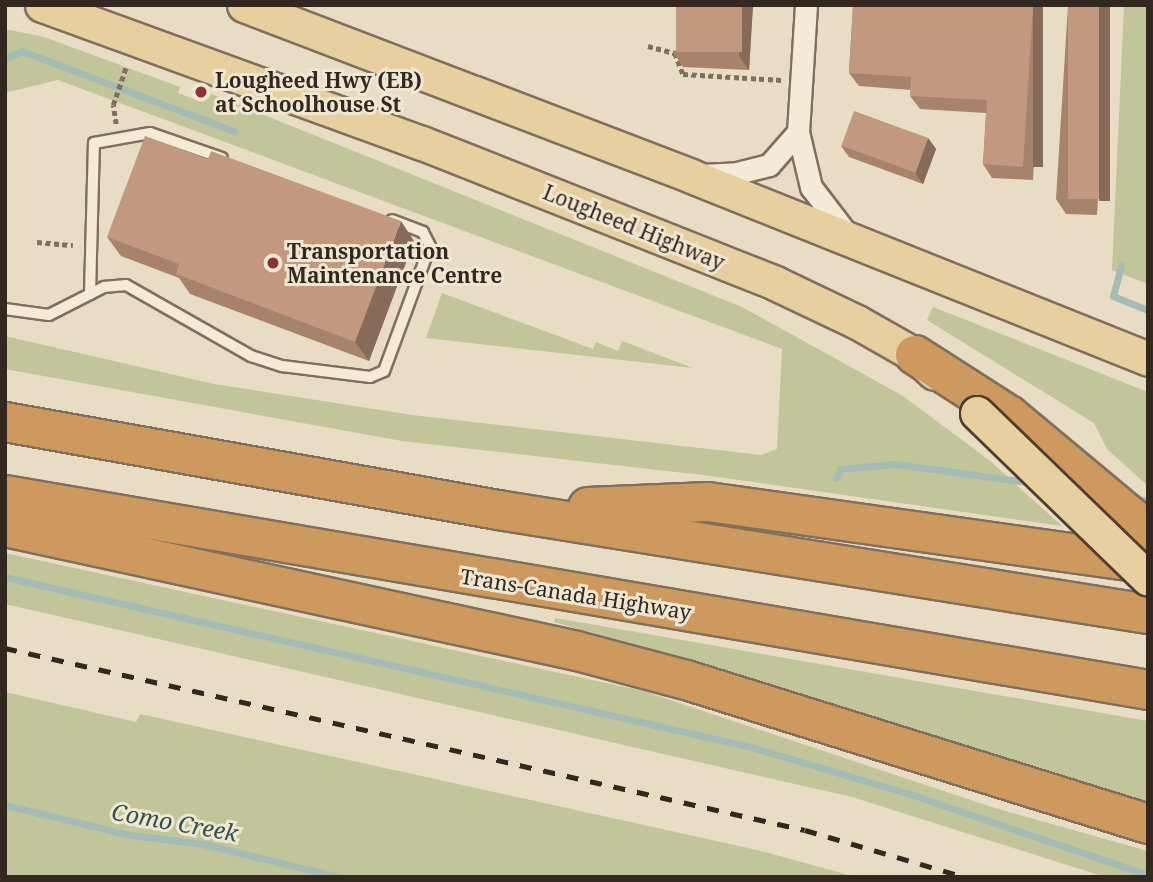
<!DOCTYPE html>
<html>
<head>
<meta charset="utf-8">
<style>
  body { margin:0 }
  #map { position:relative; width:1153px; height:882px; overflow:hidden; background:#e8dcc4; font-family:"Noto Serif",serif }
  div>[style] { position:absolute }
  .green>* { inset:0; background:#c1c599 }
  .stream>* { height:7px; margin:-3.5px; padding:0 3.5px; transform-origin:3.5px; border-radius:3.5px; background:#a5bcb4 }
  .path>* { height:4.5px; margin-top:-2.25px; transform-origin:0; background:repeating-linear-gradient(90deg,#806f5c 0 5px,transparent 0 8.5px) }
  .roads { filter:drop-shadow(2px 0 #806f5c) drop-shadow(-2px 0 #806f5c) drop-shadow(0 2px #806f5c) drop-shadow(0 -2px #806f5c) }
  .service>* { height:10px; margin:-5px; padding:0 5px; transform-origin:5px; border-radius:5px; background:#f4ead6 }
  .minor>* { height:21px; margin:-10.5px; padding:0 10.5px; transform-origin:10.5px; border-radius:10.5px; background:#f4ead6 }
  .primary>* { height:33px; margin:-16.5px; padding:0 16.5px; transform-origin:16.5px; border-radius:16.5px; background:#e7cfa0 }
  .motorway>* { height:38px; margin:-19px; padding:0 19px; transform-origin:19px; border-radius:19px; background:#cd995e }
  .rail>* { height:5px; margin-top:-2.5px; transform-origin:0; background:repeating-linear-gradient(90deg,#32281f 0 12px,transparent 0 24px) }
  .bridges { filter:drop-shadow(2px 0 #4e3e30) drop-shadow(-2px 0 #4e3e30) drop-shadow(0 2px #4e3e30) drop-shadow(0 -2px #4e3e30) }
  .primary-bridge>* { height:33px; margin:-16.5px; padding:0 16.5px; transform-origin:16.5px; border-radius:16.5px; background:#e7cfa0 }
  .wall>* { inset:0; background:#a7836c }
  .shaded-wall>* { inset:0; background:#886a58; transform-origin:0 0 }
  .building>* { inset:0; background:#c2987e; transform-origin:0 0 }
  .dots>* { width:19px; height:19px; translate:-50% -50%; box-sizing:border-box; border:4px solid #f0e7d2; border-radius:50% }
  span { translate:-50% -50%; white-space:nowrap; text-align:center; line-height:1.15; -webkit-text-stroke:6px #f0e7d2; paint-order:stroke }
  .poi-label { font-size:21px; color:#32281f; font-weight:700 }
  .left { translate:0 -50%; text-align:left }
  .street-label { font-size:21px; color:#32281f }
  .water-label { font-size:23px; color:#30504d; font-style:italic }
  .frame { position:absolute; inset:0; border:7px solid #32281f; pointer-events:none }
</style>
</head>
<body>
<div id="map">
  <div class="green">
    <div style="clip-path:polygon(1124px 5px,1148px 5px,1148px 284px,1112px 270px)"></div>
    <div style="clip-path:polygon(5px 29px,44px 37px,180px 87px,178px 93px,202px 102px,209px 93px,742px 307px,903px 396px,989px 460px,1062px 526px,711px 476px,402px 441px,5px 369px,5px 336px,214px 384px,412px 415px,761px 455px,777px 449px,782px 349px,58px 80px,5px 93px)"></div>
    <div style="clip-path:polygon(442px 293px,593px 349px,596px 342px,618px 351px,622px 341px,693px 368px,426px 338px)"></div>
    <div style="clip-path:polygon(933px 307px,1148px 392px,1148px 486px,1107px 449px,1094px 423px,927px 320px)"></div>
    <div style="clip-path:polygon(5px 553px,643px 691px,995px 808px,1148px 851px,1148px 877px,1105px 877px,852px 797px,5px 604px)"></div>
    <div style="clip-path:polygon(555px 618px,1148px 721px,1148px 805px,1024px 771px,764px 682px,554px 622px)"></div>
    <div style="clip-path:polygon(5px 692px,136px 722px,140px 714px,757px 850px,856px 877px,5px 877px)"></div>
  </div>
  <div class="stream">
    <div style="left:5px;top:59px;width:19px;rotate:-25deg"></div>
    <div style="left:22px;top:51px;width:227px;rotate:20.7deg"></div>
    <div style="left:1121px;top:266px;width:31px;rotate:105deg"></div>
    <div style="left:1113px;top:296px;width:38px;rotate:22deg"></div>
    <div style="left:836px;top:478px;width:10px;rotate:-66deg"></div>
    <div style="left:840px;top:469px;width:55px;rotate:-5.2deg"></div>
    <div style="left:895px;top:464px;width:139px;rotate:7.8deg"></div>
    <div style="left:1131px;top:498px;width:17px;rotate:10deg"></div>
    <div style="left:5px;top:577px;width:765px;rotate:12.84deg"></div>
    <div style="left:751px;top:747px;width:169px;rotate:16.5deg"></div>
    <div style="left:913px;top:795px;width:248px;rotate:18.8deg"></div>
    <div style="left:5px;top:805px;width:129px;rotate:13.5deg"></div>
    <div style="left:130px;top:835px;width:74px;rotate:7deg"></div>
    <div style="left:203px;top:844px;width:139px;rotate:13.7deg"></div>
  </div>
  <div class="path">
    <div style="left:648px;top:46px;width:28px;rotate:15deg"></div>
    <div style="left:675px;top:53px;width:22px;rotate:69deg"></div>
    <div style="left:683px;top:74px;width:99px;rotate:3.5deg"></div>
    <div style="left:116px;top:124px;width:19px;rotate:-99deg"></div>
    <div style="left:113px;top:105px;width:40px;rotate:-71.1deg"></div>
    <div style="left:37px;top:242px;width:36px;rotate:5deg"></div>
  </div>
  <div class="roads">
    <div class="service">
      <div style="left:90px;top:294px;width:151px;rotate:-88.5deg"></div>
      <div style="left:94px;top:143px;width:57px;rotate:-10.1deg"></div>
      <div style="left:150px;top:133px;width:76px;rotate:19.1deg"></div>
      <div style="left:5px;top:309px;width:44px;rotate:7.8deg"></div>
      <div style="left:49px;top:315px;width:62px;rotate:-27deg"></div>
      <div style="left:104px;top:287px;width:22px;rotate:-5deg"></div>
      <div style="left:126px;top:285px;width:144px;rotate:29.6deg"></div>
      <div style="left:251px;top:356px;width:33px;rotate:18deg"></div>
      <div style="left:282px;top:366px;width:89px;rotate:7.1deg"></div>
      <div style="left:370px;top:377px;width:15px;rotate:-23deg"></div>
      <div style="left:384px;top:371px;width:133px;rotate:-69.8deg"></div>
      <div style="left:430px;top:246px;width:16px;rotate:-117deg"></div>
      <div style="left:423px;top:232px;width:33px;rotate:-159deg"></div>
    </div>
    <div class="minor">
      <div style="left:806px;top:5px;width:127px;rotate:93.6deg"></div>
      <div style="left:798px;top:132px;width:57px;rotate:76.7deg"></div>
      <div style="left:811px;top:187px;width:59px;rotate:52.5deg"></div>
      <div style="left:701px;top:175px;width:36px;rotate:-3deg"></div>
      <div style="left:737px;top:173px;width:33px;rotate:-14deg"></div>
      <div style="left:769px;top:165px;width:44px;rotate:-48.7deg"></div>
    </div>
    <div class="primary">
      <div style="left:42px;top:5px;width:404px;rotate:20deg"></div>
      <div style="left:422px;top:143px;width:380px;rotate:21.6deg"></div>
      <div style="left:775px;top:283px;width:91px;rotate:25.4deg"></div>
      <div style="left:857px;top:322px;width:67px;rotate:29.6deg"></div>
      <div style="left:915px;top:355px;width:26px;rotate:43deg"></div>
      <div style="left:244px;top:5px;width:479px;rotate:20.9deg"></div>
      <div style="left:691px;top:176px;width:492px;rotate:21.8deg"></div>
    </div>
    <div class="motorway">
      <div style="left:915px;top:355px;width:113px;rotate:32.7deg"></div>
      <div style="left:1010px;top:416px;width:180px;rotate:39.8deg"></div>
      <div style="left:5px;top:422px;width:501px;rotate:10.12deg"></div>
      <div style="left:498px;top:510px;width:658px;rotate:9.09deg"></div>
      <div style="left:5px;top:495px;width:1160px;rotate:9.68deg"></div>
      <div style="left:588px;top:507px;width:120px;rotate:-2.4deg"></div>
      <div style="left:708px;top:502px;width:444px;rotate:8deg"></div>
      <div style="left:5px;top:527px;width:585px;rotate:12.23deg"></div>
      <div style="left:577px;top:651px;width:113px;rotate:14.9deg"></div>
      <div style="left:686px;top:680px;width:484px;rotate:17.3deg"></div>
    </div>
  </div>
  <div class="rail">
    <div style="left:5px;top:648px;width:820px;rotate:12.82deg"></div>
    <div style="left:805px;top:830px;width:167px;rotate:16.4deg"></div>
  </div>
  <div class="bridges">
    <div class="primary-bridge">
      <div style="left:977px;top:413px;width:238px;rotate:44.1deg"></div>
    </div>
  </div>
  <div class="wall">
    <div style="clip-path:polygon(753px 5px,749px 70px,683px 67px,673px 52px)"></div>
    <div style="clip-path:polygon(853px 5px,1043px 5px,1033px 180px,992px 178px,983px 164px,986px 113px,920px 109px,910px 96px,911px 90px,859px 86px,849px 73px)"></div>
    <div style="clip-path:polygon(1068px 5px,1110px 5px,1097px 215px,1066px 214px,1056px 199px)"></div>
    <div style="clip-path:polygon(928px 138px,936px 149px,923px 184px,849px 157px,841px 146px)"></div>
    <div style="clip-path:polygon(107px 237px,414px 241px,369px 361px,190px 294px,179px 278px,121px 256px)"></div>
  </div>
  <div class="shaded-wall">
    <div style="clip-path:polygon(742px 5px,753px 5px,749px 70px,739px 56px)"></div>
    <div style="left:1033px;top:5px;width:10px;height:162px"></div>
    <div style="left:1099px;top:5px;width:11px;height:196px"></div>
    <div style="clip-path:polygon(928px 138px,936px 149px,923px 184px,915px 173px)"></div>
    <div style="clip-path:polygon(401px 221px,414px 241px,369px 361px,355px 342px)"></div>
  </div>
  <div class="building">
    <div style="left:676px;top:5px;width:66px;height:47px"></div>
    <div style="clip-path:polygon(853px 5px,1033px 5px,1023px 167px,983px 164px,987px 100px,910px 96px,911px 77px,849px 73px)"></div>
    <div style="left:1068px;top:5px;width:31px;height:194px"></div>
    <div style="left:854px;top:111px;width:79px;height:37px;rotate:20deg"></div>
    <div style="clip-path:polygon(145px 136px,208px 159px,211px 151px,401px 221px,355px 342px,176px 274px,179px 264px,107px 237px)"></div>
  </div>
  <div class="dots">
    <div style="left:201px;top:92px;background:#883437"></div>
    <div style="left:273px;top:263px;background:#883437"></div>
  </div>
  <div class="poi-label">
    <span class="left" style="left:215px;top:92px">Lougheed Hwy (EB)<br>at Schoolhouse St</span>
    <span class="left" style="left:287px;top:263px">Transportation<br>Maintenance Centre</span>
  </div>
  <div class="street-label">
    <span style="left:634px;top:227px;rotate:22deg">Lougheed Highway</span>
    <span style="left:576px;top:594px;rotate:9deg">Trans-Canada Highway</span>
  </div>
  <div class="water-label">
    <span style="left:175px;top:822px;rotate:10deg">Como Creek</span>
  </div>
  <div class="frame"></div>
</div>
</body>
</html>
